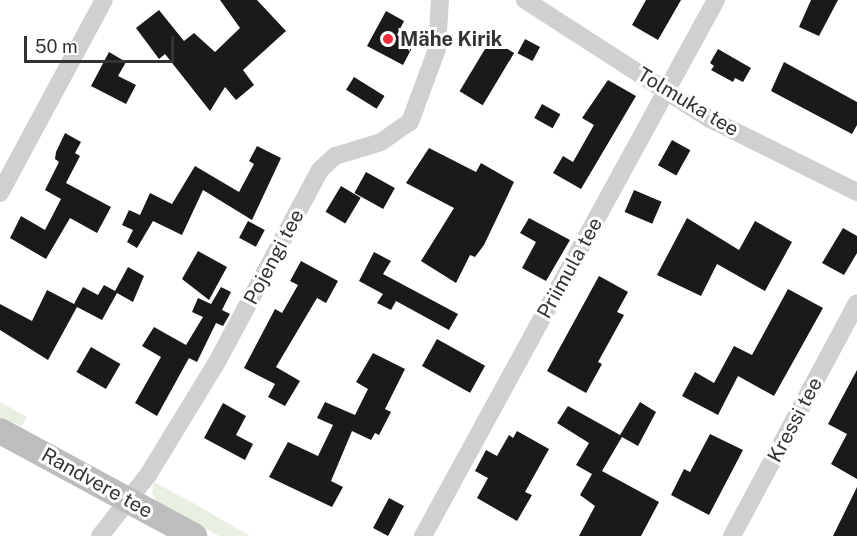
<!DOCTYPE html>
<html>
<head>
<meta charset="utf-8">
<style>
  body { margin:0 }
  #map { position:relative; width:857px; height:536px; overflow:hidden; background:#fff; font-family:"Public Sans",sans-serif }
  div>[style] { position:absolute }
  .green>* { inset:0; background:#e9f0e1 }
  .building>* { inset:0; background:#1a1a1a; transform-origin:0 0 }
  .street>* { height:18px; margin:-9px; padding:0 9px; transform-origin:9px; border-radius:9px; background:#d0d0d0 }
  .secondary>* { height:26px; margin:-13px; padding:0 13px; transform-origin:13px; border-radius:13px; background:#bdbdbd }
  .dots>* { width:16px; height:16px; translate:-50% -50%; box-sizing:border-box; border:3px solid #fff; border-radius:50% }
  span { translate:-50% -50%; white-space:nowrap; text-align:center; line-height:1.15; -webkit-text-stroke:6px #fff; paint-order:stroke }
  .poi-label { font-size:20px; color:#333; font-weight:700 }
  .left { translate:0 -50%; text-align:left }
  .street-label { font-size:20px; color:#333 }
  .scale { position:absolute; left:24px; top:36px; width:150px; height:27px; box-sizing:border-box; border:3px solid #333; border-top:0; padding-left:8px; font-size:18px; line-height:21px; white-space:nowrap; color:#333; -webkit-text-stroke:4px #fff; paint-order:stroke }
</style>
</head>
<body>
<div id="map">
  <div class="green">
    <div style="clip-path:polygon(0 402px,27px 417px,22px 426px,0 418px)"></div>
    <div style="clip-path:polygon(154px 482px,195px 504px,250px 536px,219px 536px,158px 503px,152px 493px)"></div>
  </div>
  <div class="building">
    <div style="clip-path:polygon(220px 0,257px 0,286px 31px,243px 70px,254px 85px,236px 100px,225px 87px,210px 111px,165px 54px,159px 59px,136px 28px,159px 10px,184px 41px,194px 33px,215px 52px,240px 28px)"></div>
    <div style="clip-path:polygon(646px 0,681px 0,658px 40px,632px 25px)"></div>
    <div style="clip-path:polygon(811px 0,838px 0,819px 36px,799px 27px)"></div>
    <div style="clip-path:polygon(386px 11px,404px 21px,397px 35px,414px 44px,403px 65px,367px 46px)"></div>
    <div style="left:491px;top:39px;width:27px;height:61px;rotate:31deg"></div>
    <div style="left:525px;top:39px;width:17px;height:16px;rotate:28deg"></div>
    <div style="clip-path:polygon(718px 49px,751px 68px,743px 82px,735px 78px,733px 82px,711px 70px,714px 66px,710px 63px)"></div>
    <div style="clip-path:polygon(109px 52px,126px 62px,118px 76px,136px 85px,126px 104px,91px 86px)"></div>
    <div style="clip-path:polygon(784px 62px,857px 102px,857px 125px,852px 134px,771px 91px)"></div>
    <div style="left:354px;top:77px;width:36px;height:15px;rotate:32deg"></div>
    <div style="clip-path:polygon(608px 80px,636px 96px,581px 189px,553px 173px,563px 156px,573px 162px,594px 125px,582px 118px)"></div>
    <div style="left:542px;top:104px;width:21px;height:16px;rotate:29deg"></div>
    <div style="clip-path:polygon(65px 133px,81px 142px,75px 153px,80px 156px,66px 183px,111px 207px,97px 233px,70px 218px,46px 259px,10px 238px,21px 216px,45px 230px,61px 199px,45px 190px,59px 162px,55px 159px,56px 152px)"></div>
    <div style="left:672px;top:140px;width:21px;height:29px;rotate:29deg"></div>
    <div style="clip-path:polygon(257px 146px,281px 158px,252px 220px,203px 190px,182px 235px,153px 221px,137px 248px,127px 242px,133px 230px,122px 225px,129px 210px,140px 215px,150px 193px,172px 204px,195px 166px,239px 192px,254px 164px,249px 161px)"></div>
    <div style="clip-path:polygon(429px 148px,476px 172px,481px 163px,514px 182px,484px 245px,475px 257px,470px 255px,456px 283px,421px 261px,454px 208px,406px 183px)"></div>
    <div style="left:366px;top:172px;width:33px;height:24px;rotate:29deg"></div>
    <div style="left:341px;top:186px;width:23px;height:30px;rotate:31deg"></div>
    <div style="left:634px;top:190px;width:30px;height:24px;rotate:23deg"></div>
    <div style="clip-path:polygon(529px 218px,570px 240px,546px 281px,522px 268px,536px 242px,520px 233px)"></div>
    <div style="clip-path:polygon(687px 218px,739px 250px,755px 221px,792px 242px,765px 291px,717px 264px,701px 296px,657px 275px)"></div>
    <div style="left:248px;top:221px;width:19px;height:19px;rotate:28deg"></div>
    <div style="clip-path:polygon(843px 228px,857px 236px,857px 253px,844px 275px,822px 263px)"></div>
    <div style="clip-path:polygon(198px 251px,227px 267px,209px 300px,182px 279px)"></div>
    <div style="clip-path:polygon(374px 252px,391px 261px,383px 274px,458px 314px,449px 330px,396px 301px,391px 310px,377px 303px,383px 294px,359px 281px)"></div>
    <div style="clip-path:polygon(301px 261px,338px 281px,326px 303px,317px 298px,276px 367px,300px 381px,285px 406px,268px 397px,275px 384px,244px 368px,275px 309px,282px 313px,298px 285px,290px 281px)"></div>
    <div style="clip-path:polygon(128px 267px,144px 276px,133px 302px,117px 293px,102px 320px,77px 307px,48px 360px,0 330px,0 304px,32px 321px,47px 290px,74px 304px,83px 287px,98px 295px,104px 285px,115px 291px)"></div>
    <div style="clip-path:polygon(599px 276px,628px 292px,617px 312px,624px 315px,598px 362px,602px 364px,586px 393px,547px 371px)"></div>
    <div style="clip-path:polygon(221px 287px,231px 292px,222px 310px,230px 314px,223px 326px,216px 323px,197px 362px,189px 358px,157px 416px,135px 403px,161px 357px,142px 346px,154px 327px,186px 345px,203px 317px,192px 312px,198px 298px,211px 304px)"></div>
    <div style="clip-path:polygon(788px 289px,823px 308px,774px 396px,738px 376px,718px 415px,682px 396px,695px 372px,714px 383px,734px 346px,752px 355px)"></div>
    <div style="left:437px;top:339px;width:55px;height:31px;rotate:29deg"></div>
    <div style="left:91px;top:347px;width:34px;height:29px;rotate:30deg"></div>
    <div style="clip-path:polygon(373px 353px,405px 369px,385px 409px,391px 412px,379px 435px,375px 433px,371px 440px,352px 431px,331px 481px,343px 487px,332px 507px,269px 477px,288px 442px,318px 456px,333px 425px,317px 418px,325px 402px,355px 415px,368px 389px,356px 382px)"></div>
    <div style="clip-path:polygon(857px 370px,857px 479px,831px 464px,847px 434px,828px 424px)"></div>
    <div style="clip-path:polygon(640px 402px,656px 412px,638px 446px,622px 437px,602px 471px,659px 502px,641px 536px,579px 536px,595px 506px,580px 495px,592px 474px,576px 465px,589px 443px,557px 423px,568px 406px,620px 435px)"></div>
    <div style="clip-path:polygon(223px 403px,246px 416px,236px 435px,253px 444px,245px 460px,204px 438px)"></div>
    <div style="clip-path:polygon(517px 431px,549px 449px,525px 492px,532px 495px,517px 521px,477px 498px,488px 478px,475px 471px,486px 450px,497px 456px,509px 435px,513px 438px)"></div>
    <div style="clip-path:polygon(710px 434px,743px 450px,709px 515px,671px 495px,684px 469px,690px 472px)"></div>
    <div style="clip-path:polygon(857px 487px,857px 536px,833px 536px)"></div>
    <div style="left:389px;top:498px;width:17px;height:34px;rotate:28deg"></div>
  </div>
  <div class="street">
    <div style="left:525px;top:0;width:220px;rotate:32.8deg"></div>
    <div style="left:710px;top:119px;width:164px;rotate:26.4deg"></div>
    <div style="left:0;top:193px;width:219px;rotate:-61.7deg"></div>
    <div style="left:100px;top:536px;width:78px;rotate:-51.8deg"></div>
    <div style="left:148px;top:475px;width:132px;rotate:-58.6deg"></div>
    <div style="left:217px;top:362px;width:218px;rotate:-61.8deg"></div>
    <div style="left:320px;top:170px;width:21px;rotate:-43deg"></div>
    <div style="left:335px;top:156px;width:48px;rotate:-16.9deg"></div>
    <div style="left:381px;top:142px;width:35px;rotate:-35deg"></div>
    <div style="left:410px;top:122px;width:78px;rotate:-69.7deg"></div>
    <div style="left:437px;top:49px;width:49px;rotate:-86.5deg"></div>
    <div style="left:423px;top:536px;width:611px;rotate:-61.34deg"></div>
    <div style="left:732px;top:536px;width:264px;rotate:-61.8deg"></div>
  </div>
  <div class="secondary">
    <div style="left:0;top:431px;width:221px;rotate:28.4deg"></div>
  </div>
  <div class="dots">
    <div style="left:388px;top:39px;background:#f22d3d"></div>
  </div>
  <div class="poi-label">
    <span class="left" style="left:400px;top:39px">Mähe Kirik</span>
  </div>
  <div class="street-label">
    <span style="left:688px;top:102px;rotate:31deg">Tolmuka tee</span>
    <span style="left:274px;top:257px;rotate:-62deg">Pojengi tee</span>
    <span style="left:570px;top:268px;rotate:-61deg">Priimula tee</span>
    <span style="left:795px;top:420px;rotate:-62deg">Kressi tee</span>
    <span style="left:97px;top:483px;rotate:29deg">Randvere tee</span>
  </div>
  <div class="scale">50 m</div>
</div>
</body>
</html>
